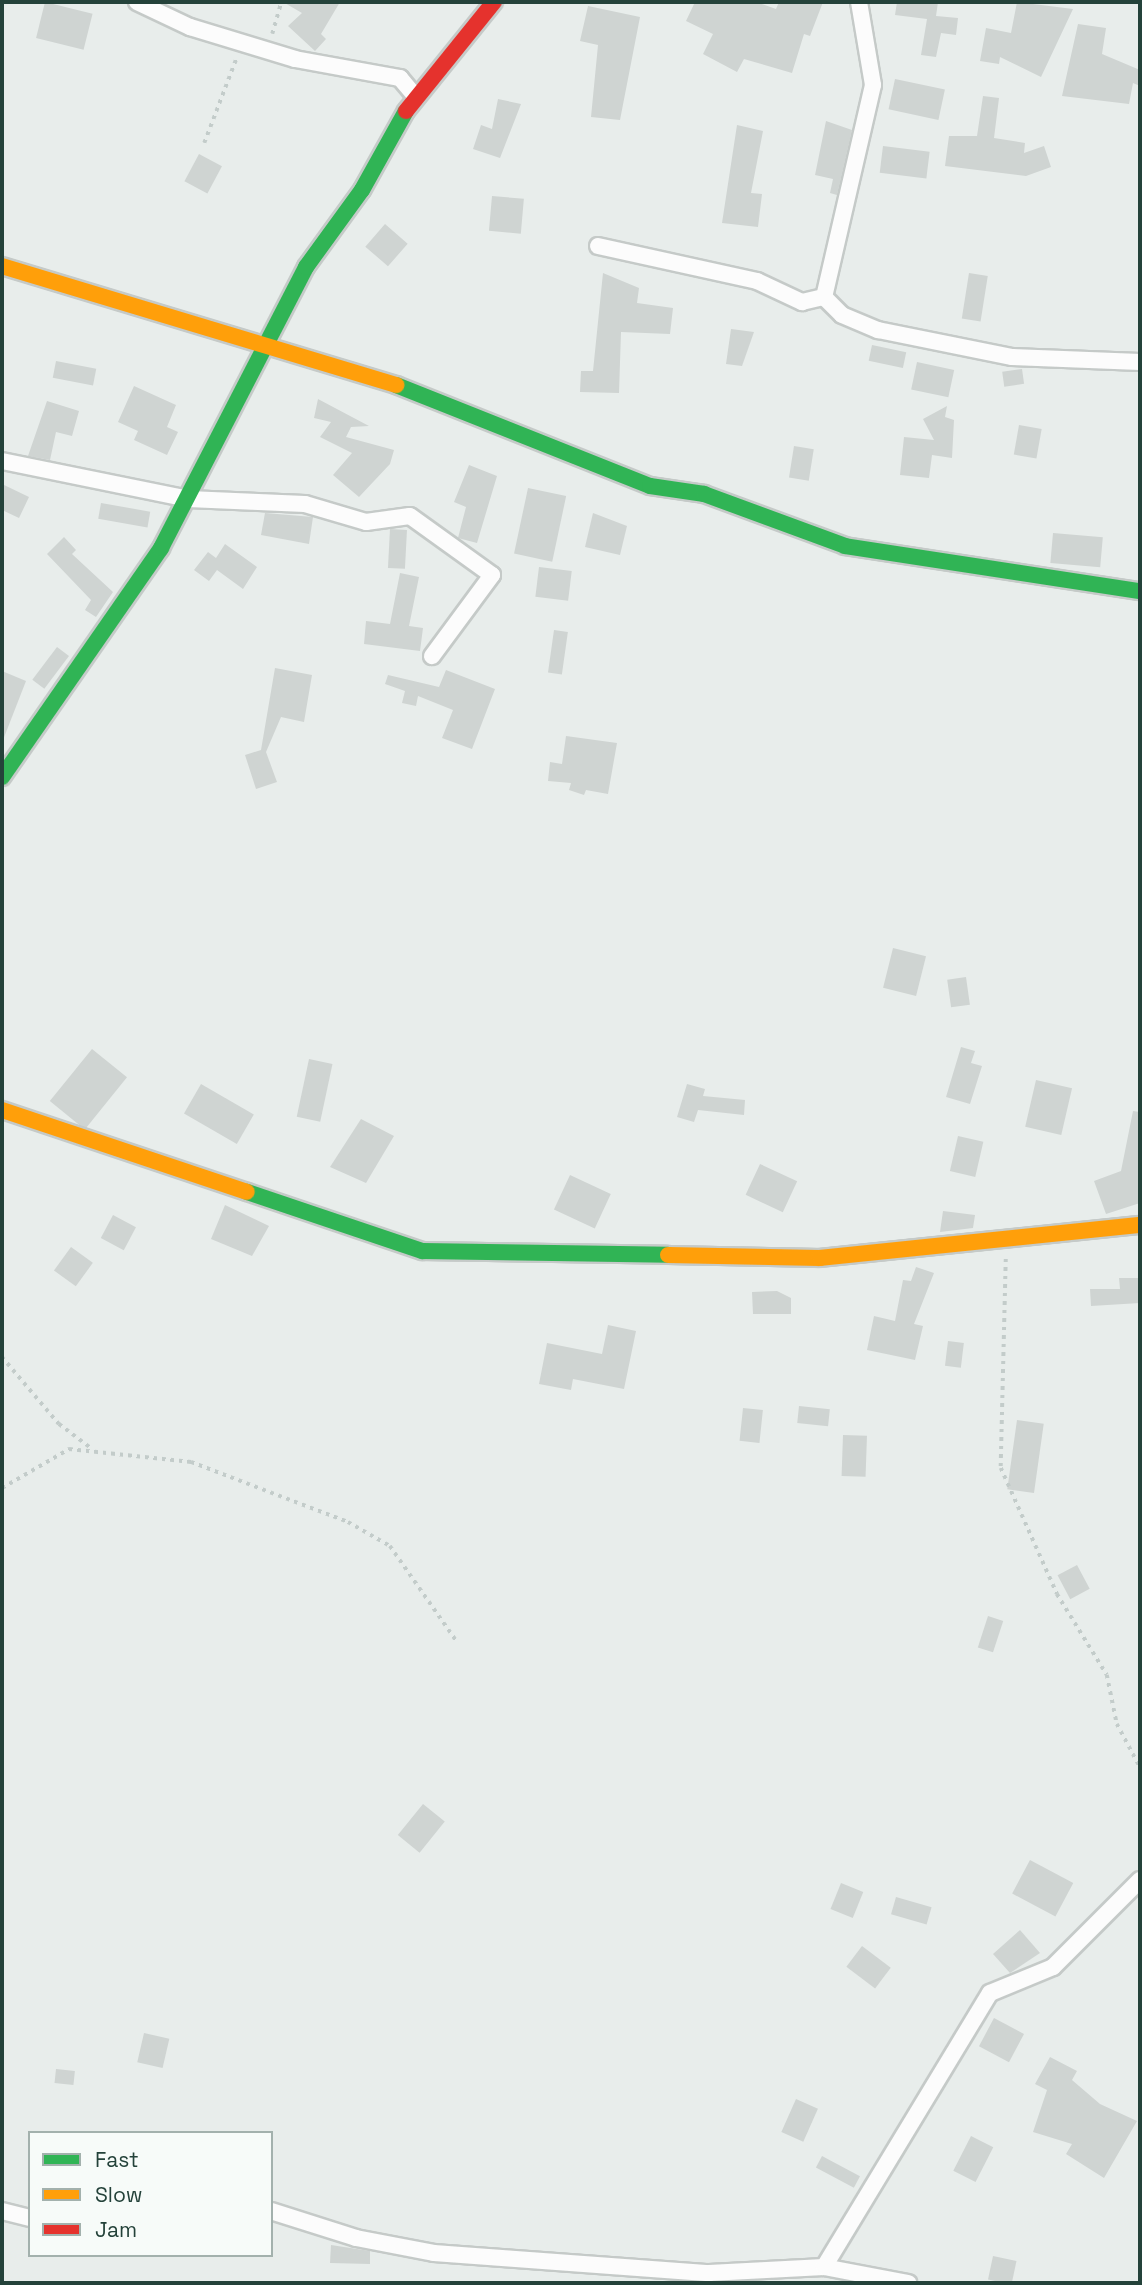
<!DOCTYPE html>
<html>
<head>
<meta charset="utf-8">
<style>
  body { margin:0 }
  #map { position:relative; width:1142px; height:2285px; overflow:hidden; background:#e8edeb; font-family:"Space Grotesk",sans-serif }
  div>[style] { position:absolute }
  .building>* { inset:0; background:#cfd4d2; transform-origin:0 0 }
  .path>* { height:3.5px; margin-top:-1.75px; transform-origin:0; background:repeating-linear-gradient(90deg,#c3ccca 0 3.5px,transparent 0 8.5px) }
  .roads { filter:drop-shadow(2px 0 #c5cac8) drop-shadow(-2px 0 #c5cac8) drop-shadow(0 2px #c5cac8) drop-shadow(0 -2px #c5cac8) }
  .street>* { height:16px; margin:-8px; padding:0 8px; transform-origin:8px; border-radius:8px; background:#fcfcfc }
  .fast>* { height:16px; margin:-8px; padding:0 8px; transform-origin:8px; border-radius:8px; background:#30b455 }
  .slow>* { height:16px; margin:-8px; padding:0 8px; transform-origin:8px; border-radius:8px; background:#ff9f0a }
  .jam>* { height:16px; margin:-8px; padding:0 8px; transform-origin:8px; border-radius:8px; background:#e5322d }
  span { translate:-50% -50%; white-space:nowrap; text-align:center; line-height:1.15; -webkit-text-stroke:7px #f7fbf9; paint-order:stroke }
  .frame { position:absolute; inset:0; border:4px solid #24423a; pointer-events:none }
  .legend { position:absolute; left:28px; top:2131px; width:245px; height:126px; box-sizing:border-box; background:#f7fbf9; border:2px solid #a3b1ad; margin:0; padding:9px 12px; list-style:none; font-size:21px; color:#24423a }
  .legend li { display:flex; align-items:center; gap:14px; height:35px }
  .legend b { width:35px; border:2px solid #a3b1ad }
</style>
</head>
<body>
<div id="map">
  <div class="building">
    <div style="left:45px;top:2px;width:49px;height:37px;rotate:14deg"></div>
    <div style="clip-path:polygon(283px 2px,340px 2px,321px 34px,326px 39px,315px 51px,288px 26px,302px 13px)"></div>
    <div style="clip-path:polygon(695px 2px,756px 2px,776px 9px,779px 2px,823px 2px,810px 36px,804px 34px,792px 73px,744px 59px,737px 72px,703px 54px,713px 34px,686px 21px)"></div>
    <div style="clip-path:polygon(897px 2px,938px 2px,936px 16px,958px 18px,956px 35px,941px 33px,936px 57px,921px 55px,927px 19px,895px 15px)"></div>
    <div style="clip-path:polygon(1017px 2px,1073px 9px,1041px 77px,1000px 57px,999px 64px,980px 61px,986px 28px,1011px 33px)"></div>
    <div style="clip-path:polygon(588px 6px,640px 17px,620px 120px,591px 117px,598px 45px,580px 41px)"></div>
    <div style="clip-path:polygon(1078px 24px,1106px 28px,1102px 54px,1140px 70px,1140px 86px,1133px 83px,1129px 104px,1062px 96px)"></div>
    <div style="left:895px;top:79px;width:51px;height:31px;rotate:12deg"></div>
    <div style="clip-path:polygon(983px 96px,999px 98px,994px 138px,1025px 143px,1024px 153px,1044px 146px,1051px 167px,1026px 176px,945px 166px,949px 136px,977px 136px)"></div>
    <div style="clip-path:polygon(498px 99px,521px 104px,500px 158px,473px 149px,481px 125px,492px 129px)"></div>
    <div style="clip-path:polygon(826px 121px,852px 130px,837px 195px,830px 193px,833px 179px,815px 175px)"></div>
    <div style="clip-path:polygon(737px 125px,763px 131px,751px 193px,762px 194px,758px 227px,722px 223px)"></div>
    <div style="left:883px;top:146px;width:47px;height:27px;rotate:7deg"></div>
    <div style="left:199px;top:154px;width:26px;height:31px;rotate:28deg"></div>
    <div style="left:492px;top:196px;width:32px;height:35px;rotate:5deg"></div>
    <div style="left:385px;top:224px;width:30px;height:30px;rotate:41deg"></div>
    <div style="clip-path:polygon(603px 273px,639px 288px,637px 303px,673px 308px,670px 334px,621px 332px,619px 393px,580px 392px,581px 371px,593px 371px)"></div>
    <div style="left:969px;top:273px;width:19px;height:46px;rotate:9deg"></div>
    <div style="clip-path:polygon(731px 329px,754px 332px,742px 366px,726px 364px)"></div>
    <div style="left:872px;top:345px;width:35px;height:16px;rotate:12deg"></div>
    <div style="left:56px;top:361px;width:41px;height:17px;rotate:11deg"></div>
    <div style="left:917px;top:362px;width:38px;height:28px;rotate:12deg"></div>
    <div style="left:1022px;top:369px;width:15px;height:20px;rotate:82deg"></div>
    <div style="clip-path:polygon(134px 386px,176px 405px,167px 427px,178px 432px,167px 455px,134px 440px,138px 431px,118px 422px)"></div>
    <div style="clip-path:polygon(318px 399px,369px 426px,351px 427px,346px 437px,394px 450px,390px 464px,359px 497px,333px 475px,352px 453px,320px 437px,331px 422px,314px 418px)"></div>
    <div style="clip-path:polygon(47px 401px,79px 411px,72px 436px,56px 432px,50px 460px,28px 456px)"></div>
    <div style="clip-path:polygon(947px 406px,945px 417px,954px 420px,952px 458px,932px 455px,929px 478px,900px 475px,904px 437px,934px 440px,923px 419px)"></div>
    <div style="left:1019px;top:425px;width:23px;height:30px;rotate:10deg"></div>
    <div style="left:794px;top:446px;width:20px;height:32px;rotate:9deg"></div>
    <div style="clip-path:polygon(469px 465px,497px 476px,477px 543px,458px 538px,466px 507px,454px 502px)"></div>
    <div style="clip-path:polygon(2px 484px,29px 497px,19px 518px,2px 510px)"></div>
    <div style="left:528px;top:488px;width:39px;height:67px;rotate:12deg"></div>
    <div style="left:101px;top:503px;width:50px;height:16px;rotate:10deg"></div>
    <div style="clip-path:polygon(265px 513px,313px 517px,309px 544px,261px 535px)"></div>
    <div style="clip-path:polygon(593px 513px,627px 526px,620px 555px,585px 547px)"></div>
    <div style="left:390px;top:529px;width:17px;height:39px;rotate:3deg"></div>
    <div style="left:1053px;top:533px;width:50px;height:30px;rotate:5deg"></div>
    <div style="clip-path:polygon(64px 537px,76px 550px,72px 554px,113px 592px,96px 617px,85px 610px,91px 600px,47px 554px)"></div>
    <div style="clip-path:polygon(225px 544px,257px 567px,243px 589px,217px 570px,209px 581px,194px 570px,208px 552px,216px 558px)"></div>
    <div style="left:539px;top:567px;width:33px;height:30px;rotate:7deg"></div>
    <div style="clip-path:polygon(400px 573px,419px 577px,409px 626px,423px 628px,420px 651px,364px 644px,366px 621px,390px 624px)"></div>
    <div style="left:554px;top:630px;width:14px;height:43px;rotate:8deg"></div>
    <div style="left:57px;top:647px;width:15px;height:41px;rotate:37deg"></div>
    <div style="clip-path:polygon(275px 668px,312px 675px,304px 722px,281px 717px,266px 752px,277px 782px,256px 789px,245px 755px,261px 750px)"></div>
    <div style="clip-path:polygon(446px 670px,495px 689px,472px 749px,442px 738px,453px 710px,418px 696px,416px 706px,402px 703px,405px 691px,385px 684px,388px 675px,439px 687px)"></div>
    <div style="clip-path:polygon(2px 671px,26px 681px,3px 740px,2px 740px)"></div>
    <div style="clip-path:polygon(566px 736px,617px 743px,608px 794px,586px 790px,584px 795px,569px 790px,571px 783px,548px 781px,550px 762px,562px 764px)"></div>
    <div style="left:893px;top:948px;width:34px;height:41px;rotate:14deg"></div>
    <div style="left:966px;top:977px;width:28px;height:19px;rotate:82deg"></div>
    <div style="clip-path:polygon(961px 1047px,975px 1051px,971px 1063px,982px 1066px,970px 1104px,946px 1097px)"></div>
    <div style="left:92px;top:1049px;width:45px;height:67px;rotate:39deg"></div>
    <div style="left:309px;top:1059px;width:24px;height:59px;rotate:12deg"></div>
    <div style="left:1036px;top:1080px;width:37px;height:48px;rotate:13deg"></div>
    <div style="left:201px;top:1084px;width:61px;height:34px;rotate:30deg"></div>
    <div style="clip-path:polygon(687px 1084px,705px 1089px,703px 1096px,745px 1100px,744px 1115px,698px 1110px,694px 1122px,677px 1117px)"></div>
    <div style="clip-path:polygon(1133px 1111px,1140px 1112px,1140px 1203px,1106px 1214px,1094px 1181px,1121px 1171px)"></div>
    <div style="clip-path:polygon(361px 1119px,394px 1136px,366px 1183px,330px 1167px)"></div>
    <div style="left:958px;top:1136px;width:26px;height:36px;rotate:13deg"></div>
    <div style="left:760px;top:1164px;width:41px;height:34px;rotate:25deg"></div>
    <div style="left:570px;top:1175px;width:45px;height:38px;rotate:25deg"></div>
    <div style="clip-path:polygon(225px 1205px,269px 1226px,252px 1256px,211px 1239px)"></div>
    <div style="clip-path:polygon(943px 1211px,975px 1215px,973px 1228px,940px 1232px)"></div>
    <div style="left:113px;top:1215px;width:26px;height:26px;rotate:28deg"></div>
    <div style="left:71px;top:1247px;width:27px;height:29px;rotate:36deg"></div>
    <div style="clip-path:polygon(916px 1267px,934px 1273px,914px 1324px,923px 1326px,915px 1360px,867px 1350px,874px 1316px,895px 1321px,903px 1280px,911px 1281px)"></div>
    <div style="clip-path:polygon(1119px 1278px,1140px 1278px,1140px 1303px,1091px 1306px,1090px 1289px,1120px 1289px)"></div>
    <div style="clip-path:polygon(777px 1291px,791px 1298px,791px 1314px,753px 1314px,752px 1292px)"></div>
    <div style="clip-path:polygon(608px 1325px,636px 1331px,624px 1389px,573px 1379px,571px 1390px,539px 1384px,547px 1343px,602px 1354px)"></div>
    <div style="left:948px;top:1341px;width:16px;height:25px;rotate:7deg"></div>
    <div style="left:799px;top:1406px;width:31px;height:17px;rotate:6deg"></div>
    <div style="left:743px;top:1408px;width:20px;height:33px;rotate:6deg"></div>
    <div style="left:1017px;top:1420px;width:27px;height:70px;rotate:8deg"></div>
    <div style="left:843px;top:1435px;width:24px;height:41px;rotate:2deg"></div>
    <div style="left:1077px;top:1565px;width:27px;height:22px;rotate:62deg"></div>
    <div style="left:988px;top:1616px;width:16px;height:33px;rotate:18deg"></div>
    <div style="left:423px;top:1804px;width:28px;height:40px;rotate:39deg"></div>
    <div style="left:1030px;top:1860px;width:49px;height:38px;rotate:28deg"></div>
    <div style="left:841px;top:1883px;width:24px;height:28px;rotate:22deg"></div>
    <div style="left:896px;top:1897px;width:37px;height:18px;rotate:16deg"></div>
    <div style="clip-path:polygon(1020px 1930px,1040px 1953px,1010px 1973px,993px 1954px)"></div>
    <div style="left:862px;top:1946px;width:36px;height:26px;rotate:37deg"></div>
    <div style="left:994px;top:2018px;width:34px;height:32px;rotate:28deg"></div>
    <div style="left:144px;top:2033px;width:26px;height:30px;rotate:13deg"></div>
    <div style="clip-path:polygon(1050px 2057px,1077px 2071px,1072px 2080px,1100px 2104px,1137px 2121px,1104px 2178px,1066px 2154px,1072px 2144px,1033px 2132px,1047px 2090px,1035px 2084px)"></div>
    <div style="left:56px;top:2069px;width:19px;height:14px;rotate:6deg"></div>
    <div style="left:796px;top:2099px;width:24px;height:36px;rotate:24deg"></div>
    <div style="left:971px;top:2136px;width:25px;height:39px;rotate:27deg"></div>
    <div style="left:822px;top:2156px;width:43px;height:13px;rotate:28deg"></div>
    <div style="clip-path:polygon(331px 2245px,370px 2251px,370px 2264px,330px 2263px)"></div>
    <div style="left:993px;top:2256px;width:24px;height:24px;rotate:12deg"></div>
  </div>
  <div class="path">
    <div style="left:272px;top:34px;width:33px;rotate:-74deg"></div>
    <div style="left:204px;top:143px;width:90px;rotate:-69.1deg"></div>
    <div style="left:1006px;top:1259px;width:209px;rotate:91.4deg"></div>
    <div style="left:1001px;top:1468px;width:138px;rotate:66deg"></div>
    <div style="left:1057px;top:1594px;width:95px;rotate:58.3deg"></div>
    <div style="left:1107px;top:1675px;width:50px;rotate:78.5deg"></div>
    <div style="left:1117px;top:1724px;width:49px;rotate:61.9deg"></div>
    <div style="left:2px;top:1357px;width:88px;rotate:49.6deg"></div>
    <div style="left:59px;top:1424px;width:40px;rotate:37deg"></div>
    <div style="left:2px;top:1488px;width:78px;rotate:-30.2deg"></div>
    <div style="left:69px;top:1449px;width:123px;rotate:6.1deg"></div>
    <div style="left:191px;top:1462px;width:168px;rotate:20.9deg"></div>
    <div style="left:348px;top:1522px;width:48px;rotate:29.7deg"></div>
    <div style="left:390px;top:1546px;width:118px;rotate:55deg"></div>
  </div>
  <div class="roads">
    <div class="street">
      <div style="left:137px;top:2px;width:59px;rotate:25.3deg"></div>
      <div style="left:190px;top:27px;width:110px;rotate:16.9deg"></div>
      <div style="left:295px;top:59px;width:107px;rotate:10.3deg"></div>
      <div style="left:400px;top:78px;width:23px;rotate:50deg"></div>
      <div style="left:859px;top:2px;width:84px;rotate:80.4deg"></div>
      <div style="left:873px;top:85px;width:218px;rotate:103deg"></div>
      <div style="left:824px;top:297px;width:25px;rotate:45deg"></div>
      <div style="left:842px;top:315px;width:39px;rotate:23deg"></div>
      <div style="left:878px;top:330px;width:137px;rotate:11.4deg"></div>
      <div style="left:1012px;top:357px;width:128px;rotate:2.2deg"></div>
      <div style="left:598px;top:246px;width:163px;rotate:12.4deg"></div>
      <div style="left:757px;top:281px;width:50px;rotate:25deg"></div>
      <div style="left:802px;top:302px;width:23px;rotate:-13deg"></div>
      <div style="left:2px;top:461px;width:190px;rotate:11.5deg"></div>
      <div style="left:188px;top:499px;width:117px;rotate:2.4deg"></div>
      <div style="left:305px;top:504px;width:64px;rotate:16.4deg"></div>
      <div style="left:366px;top:522px;width:44px;rotate:-7.8deg"></div>
      <div style="left:410px;top:516px;width:101px;rotate:35.7deg"></div>
      <div style="left:492px;top:575px;width:101px;rotate:126.5deg"></div>
      <div style="left:2px;top:2211px;width:29px;rotate:14deg"></div>
      <div style="left:271px;top:2211px;width:89px;rotate:17.6deg"></div>
      <div style="left:356px;top:2238px;width:79px;rotate:10.9deg"></div>
      <div style="left:434px;top:2253px;width:276px;rotate:4.2deg"></div>
      <div style="left:709px;top:2273px;width:115px;rotate:-3deg"></div>
      <div style="left:824px;top:2267px;width:86px;rotate:10.8deg"></div>
      <div style="left:824px;top:2267px;width:320px;rotate:-58.8deg"></div>
      <div style="left:990px;top:1993px;width:68px;rotate:-22.4deg"></div>
      <div style="left:1053px;top:1967px;width:123px;rotate:-45deg"></div>
    </div>
    <div class="fast">
      <div style="left:396px;top:385px;width:273px;rotate:21.7deg"></div>
      <div style="left:650px;top:486px;width:55px;rotate:8.4deg"></div>
      <div style="left:704px;top:494px;width:150px;rotate:20.2deg"></div>
      <div style="left:845px;top:546px;width:298px;rotate:8.7deg"></div>
      <div style="left:2px;top:777px;width:279px;rotate:-55.2deg"></div>
      <div style="left:161px;top:548px;width:316px;rotate:-62.7deg"></div>
      <div style="left:306px;top:267px;width:95px;rotate:-54deg"></div>
      <div style="left:362px;top:190px;width:90px;rotate:-60.9deg"></div>
      <div style="left:247px;top:1192px;width:185px;rotate:18.6deg"></div>
      <div style="left:422px;top:1251px;width:246px;rotate:0.9deg"></div>
    </div>
    <div class="slow">
      <div style="left:2px;top:266px;width:412px;rotate:16.8deg"></div>
      <div style="left:2px;top:1110px;width:258px;rotate:18.5deg"></div>
      <div style="left:668px;top:1255px;width:152px;rotate:1.1deg"></div>
      <div style="left:820px;top:1258px;width:322px;rotate:-5.9deg"></div>
    </div>
    <div class="jam">
      <div style="left:406px;top:111px;width:140px;rotate:-51.1deg"></div>
    </div>
  </div>
  <div class="frame"></div>
  <ul class="legend">
  <li><b style="height:9px;background:#30b455"></b>Fast</li>
  <li><b style="height:9px;background:#ff9f0a"></b>Slow</li>
  <li><b style="height:9px;background:#e5322d"></b>Jam</li>
  </ul>
</div>
</body>
</html>
